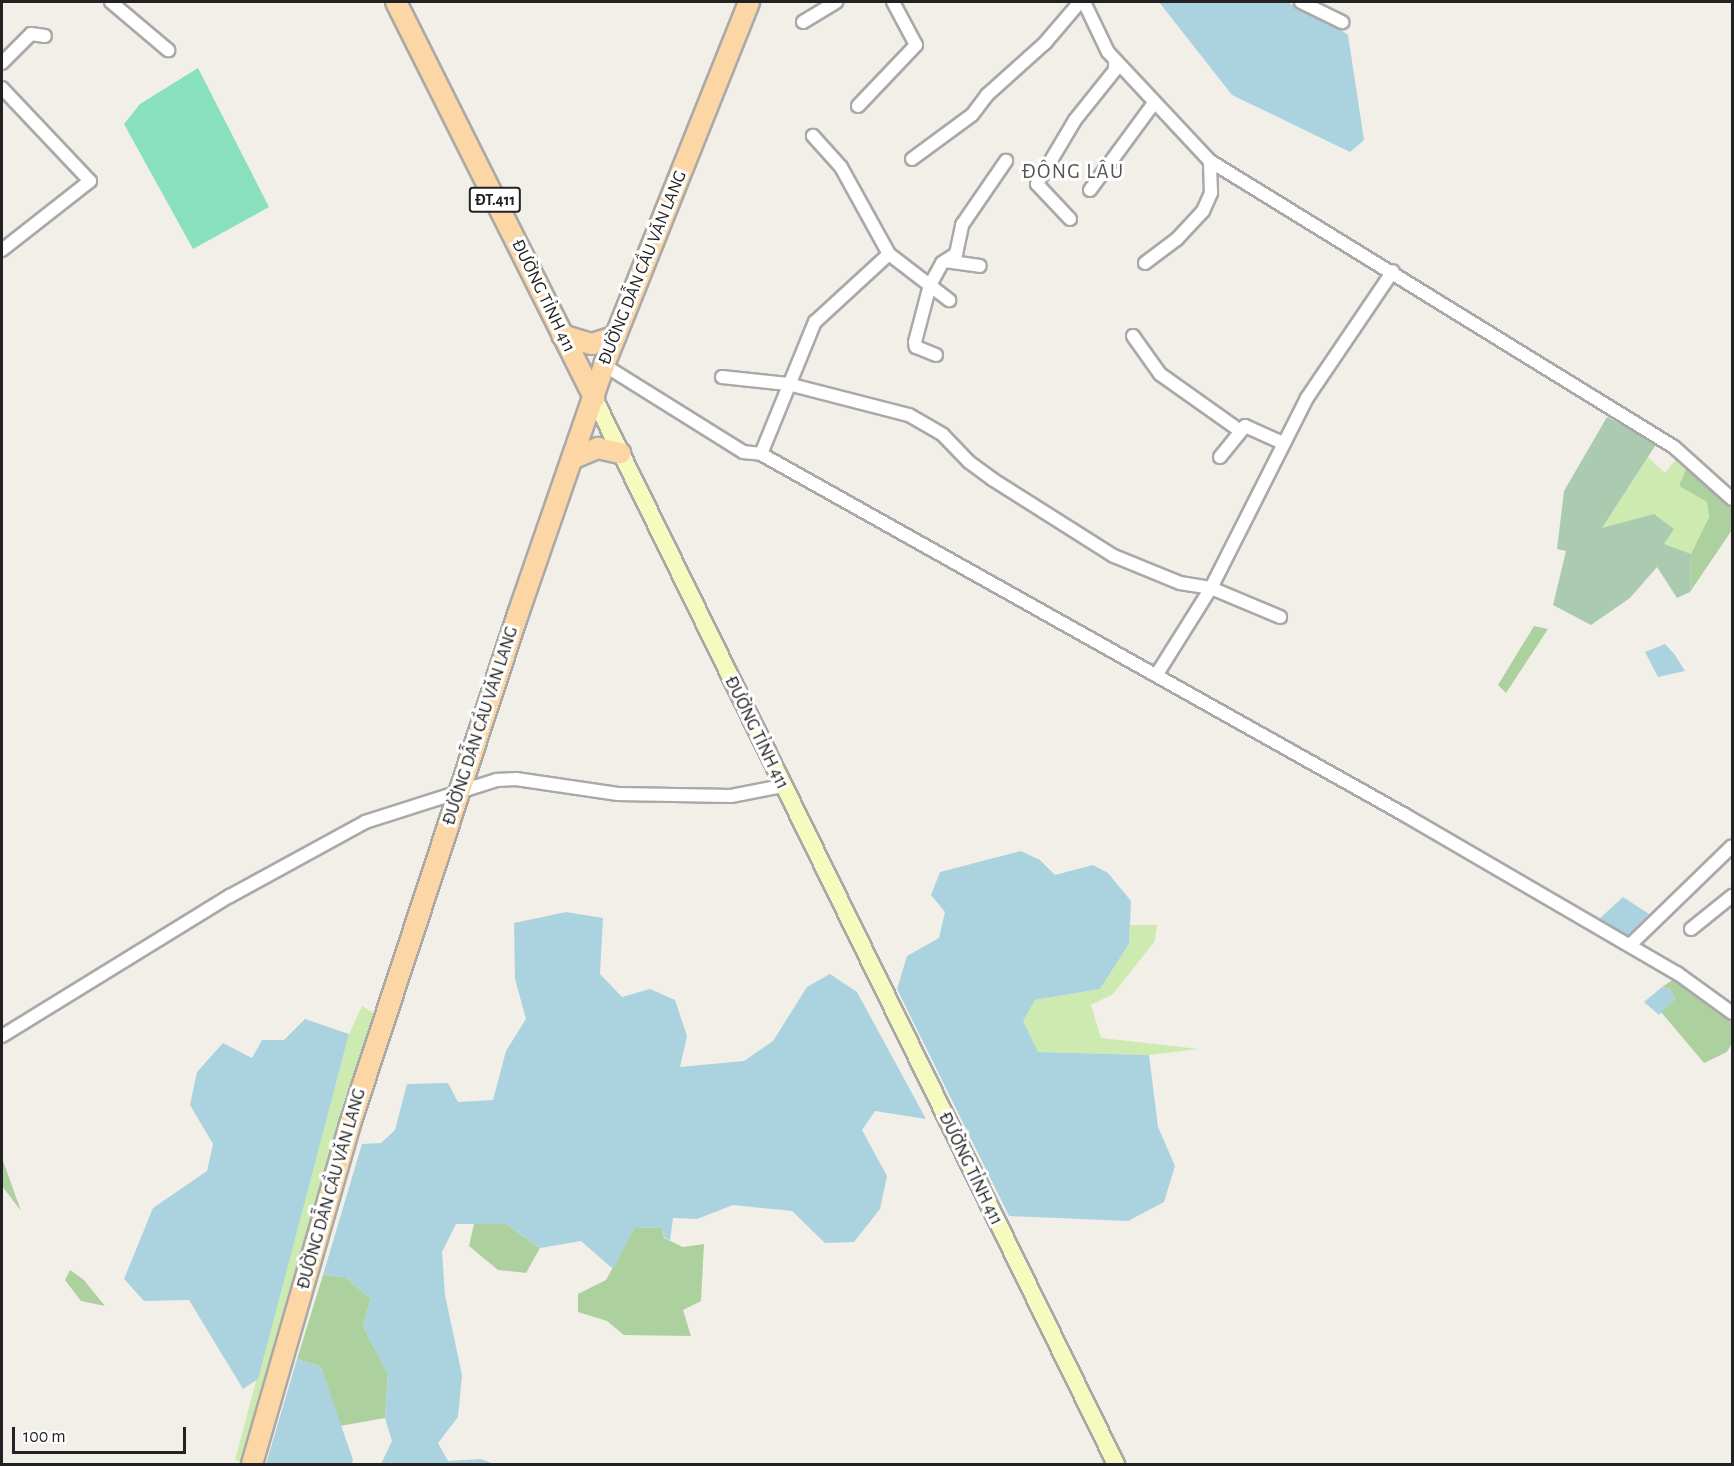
<!DOCTYPE html>
<html>
<head>
<meta charset="utf-8">
<style>
  body { margin:0 }
  #map { position:relative; width:1734px; height:1466px; overflow:hidden; background:#f2efe9; font-family:"Alegreya Sans",sans-serif }
  div>[style] { position:absolute }
  .grass>* { inset:0; background:#cdebb0 }
  .forest>* { inset:0; background:#add19e }
  .cemetery>* { inset:0; background:#aacbaf }
  .pitch>* { inset:0; background:#88e0be }
  .water>* { inset:0; background:#aad3df }
  .roads { filter:drop-shadow(2px 0 #a9a9a9) drop-shadow(-2px 0 #a9a9a9) drop-shadow(0 2px #a9a9a9) drop-shadow(0 -2px #a9a9a9) }
  .minor>* { height:12px; margin:-6px; padding:0 6px; transform-origin:6px; border-radius:6px; background:#fff }
  .secondary>* { height:16px; margin:-8px; padding:0 8px; transform-origin:8px; border-radius:8px; background:#f7fabf }
  .primary>* { height:20px; margin:-10px; padding:0 10px; transform-origin:10px; border-radius:10px; background:#fcd6a4 }
  span { translate:-50% -50%; white-space:nowrap; text-align:center; line-height:1.15; -webkit-text-stroke:6px #fff; paint-order:stroke }
  .shield-label span { padding:2px 4px; background:#fff; border:2px solid; border-radius:4px; -webkit-text-stroke-width:0 }
  .shield-label { font-size:16px; color:#222; font-weight:700 }
  .street-label { font-size:18px; color:#222 }
  .quarter-label { font-size:21px; color:#555; letter-spacing:1.5px }
  .frame { position:absolute; inset:0; border:3px solid #222; pointer-events:none }
  .scale { position:absolute; left:12px; top:1427px; width:174px; height:27px; box-sizing:border-box; border:3px solid #222; border-top:0; padding-left:8px; font-size:18px; line-height:21px; white-space:nowrap; color:#222; -webkit-text-stroke:4px #fff; paint-order:stroke }
</style>
</head>
<body>
<div id="map">
  <div class="grass">
    <div style="clip-path:polygon(1648px 457px,1665px 473px,1676px 459px,1687px 467px,1679px 486px,1707px 502px,1709px 517px,1691px 554px,1602px 528px)"></div>
    <div style="clip-path:polygon(1130px 925px,1157px 925px,1155px 941px,1113px 994px,1091px 1005px,1101px 1038px,1199px 1049px,1149px 1055px,1038px 1052px,1022px 1021px,1035px 1000px,1100px 989px,1129px 944px)"></div>
    <div style="clip-path:polygon(362px 1006px,375px 1014px,244px 1462px,235px 1460px,349px 1034px)"></div>
  </div>
  <div class="forest">
    <div style="clip-path:polygon(1687px 467px,1732px 509px,1732px 530px,1690px 592px,1691px 554px,1709px 517px,1707px 502px,1679px 486px)"></div>
    <div style="clip-path:polygon(1534px 626px,1548px 629px,1506px 693px,1498px 685px)"></div>
    <div style="clip-path:polygon(1677px 977px,1732px 1016px,1732px 1043px,1727px 1052px,1704px 1063px,1661px 1012px,1675px 999px,1670px 989px,1662px 987px)"></div>
    <div style="clip-path:polygon(2px 1158px,21px 1211px,2px 1186px)"></div>
    <div style="clip-path:polygon(474px 1224px,506px 1224px,540px 1248px,526px 1273px,498px 1270px,469px 1246px)"></div>
    <div style="clip-path:polygon(635px 1227px,662px 1228px,664px 1238px,683px 1247px,704px 1244px,701px 1301px,683px 1310px,691px 1336px,624px 1335px,607px 1321px,578px 1312px,578px 1294px,606px 1280px)"></div>
    <div style="clip-path:polygon(70px 1270px,84px 1280px,105px 1306px,81px 1301px,65px 1280px)"></div>
    <div style="clip-path:polygon(323px 1275px,345px 1277px,371px 1299px,363px 1326px,388px 1374px,385px 1418px,340px 1426px,321px 1367px,297px 1359px)"></div>
  </div>
  <div class="cemetery">
    <div style="clip-path:polygon(1607px 417px,1657px 443px,1602px 528px,1654px 514px,1674px 529px,1664px 544px,1691px 554px,1690px 592px,1677px 598px,1657px 567px,1630px 598px,1591px 625px,1553px 605px,1566px 551px,1557px 549px,1564px 491px)"></div>
  </div>
  <div class="pitch">
    <div style="clip-path:polygon(198px 68px,269px 207px,193px 249px,124px 124px,140px 104px)"></div>
  </div>
  <div class="water">
    <div style="clip-path:polygon(1159px 2px,1287px 2px,1334px 25px,1348px 35px,1364px 140px,1350px 152px,1232px 95px)"></div>
    <div style="clip-path:polygon(1665px 644px,1675px 655px,1685px 671px,1658px 677px,1645px 652px)"></div>
    <div style="clip-path:polygon(1021px 851px,1040px 860px,1055px 875px,1093px 865px,1108px 873px,1131px 901px,1129px 944px,1100px 989px,1035px 1000px,1023px 1021px,1038px 1052px,1149px 1055px,1158px 1127px,1175px 1166px,1164px 1202px,1128px 1221px,1009px 1216px,897px 989px,907px 956px,939px 938px,945px 912px,931px 895px,940px 872px)"></div>
    <div style="clip-path:polygon(1623px 897px,1649px 914px,1624px 940px,1597px 921px)"></div>
    <div style="clip-path:polygon(566px 912px,603px 918px,600px 974px,622px 997px,650px 989px,675px 1000px,687px 1036px,680px 1067px,744px 1061px,773px 1041px,807px 987px,830px 974px,857px 992px,926px 1119px,875px 1111px,862px 1130px,887px 1176px,880px 1209px,854px 1242px,825px 1243px,792px 1211px,733px 1205px,697px 1219px,673px 1218px,670px 1241px,664px 1237px,662px 1228px,635px 1227px,613px 1269px,581px 1241px,540px 1248px,506px 1224px,456px 1224px,442px 1252px,445px 1295px,462px 1375px,458px 1417px,438px 1443px,448px 1461px,481px 1459px,494px 1464px,381px 1464px,392px 1441px,385px 1418px,388px 1374px,363px 1326px,371px 1299px,345px 1277px,323px 1275px,362px 1144px,381px 1143px,395px 1130px,407px 1084px,448px 1083px,458px 1102px,493px 1100px,506px 1051px,526px 1019px,515px 979px,514px 923px)"></div>
    <div style="clip-path:polygon(1662px 987px,1670px 989px,1675px 999px,1659px 1015px,1644px 1002px)"></div>
    <div style="clip-path:polygon(305px 1019px,349px 1034px,258px 1379px,243px 1389px,189px 1300px,144px 1301px,124px 1279px,153px 1208px,207px 1171px,213px 1144px,190px 1105px,197px 1072px,223px 1043px,252px 1058px,262px 1040px,284px 1040px)"></div>
    <div style="clip-path:polygon(297px 1359px,321px 1367px,353px 1460px,351px 1464px,266px 1464px)"></div>
  </div>
  <div class="roads">
    <div class="minor">
      <div style="left:111px;top:2px;width:75px;rotate:40.1deg"></div>
      <div style="left:1084px;top:2px;width:55px;rotate:64.4deg"></div>
      <div style="left:1108px;top:52px;width:149px;rotate:46.9deg"></div>
      <div style="left:1210px;top:161px;width:545px;rotate:31.65deg"></div>
      <div style="left:1674px;top:447px;width:78px;rotate:41.9deg"></div>
      <div style="left:1301px;top:2px;width:46px;rotate:26deg"></div>
      <div style="left:803px;top:22px;width:39px;rotate:-31deg"></div>
      <div style="left:2px;top:63px;width:41px;rotate:-45deg"></div>
      <div style="left:31px;top:34px;width:14px;rotate:8deg"></div>
      <div style="left:2px;top:88px;width:128px;rotate:46.6deg"></div>
      <div style="left:90px;top:181px;width:112px;rotate:141.9deg"></div>
      <div style="left:858px;top:106px;width:84px;rotate:-46.4deg"></div>
      <div style="left:916px;top:45px;width:49px;rotate:-118.1deg"></div>
      <div style="left:912px;top:159px;width:74px;rotate:-36.3deg"></div>
      <div style="left:972px;top:115px;width:25px;rotate:-53deg"></div>
      <div style="left:987px;top:95px;width:78px;rotate:-41.9deg"></div>
      <div style="left:1045px;top:43px;width:54px;rotate:-49.5deg"></div>
      <div style="left:1090px;top:190px;width:108px;rotate:-53.7deg"></div>
      <div style="left:1070px;top:219px;width:48px;rotate:-133.3deg"></div>
      <div style="left:1037px;top:184px;width:74px;rotate:-59.3deg"></div>
      <div style="left:1075px;top:120px;width:64px;rotate:-51.3deg"></div>
      <div style="left:1115px;top:70px;width:10px;rotate:-90deg"></div>
      <div style="left:889px;top:254px;width:76px;rotate:37.5deg"></div>
      <div style="left:945px;top:261px;width:35px;rotate:8deg"></div>
      <div style="left:1145px;top:263px;width:40px;rotate:-37deg"></div>
      <div style="left:1177px;top:239px;width:38px;rotate:-47deg"></div>
      <div style="left:1203px;top:211px;width:20px;rotate:-66deg"></div>
      <div style="left:1211px;top:193px;width:32px;rotate:-92deg"></div>
      <div style="left:1133px;top:336px;width:47px;rotate:54.6deg"></div>
      <div style="left:1160px;top:374px;width:97px;rotate:35.3deg"></div>
      <div style="left:936px;top:355px;width:22px;rotate:-158deg"></div>
      <div style="left:916px;top:347px;width:5px;rotate:-101deg"></div>
      <div style="left:915px;top:342px;width:59px;rotate:-75.3deg"></div>
      <div style="left:930px;top:285px;width:25px;rotate:-61deg"></div>
      <div style="left:942px;top:263px;width:17px;rotate:-33deg"></div>
      <div style="left:956px;top:254px;width:30px;rotate:-78deg"></div>
      <div style="left:962px;top:225px;width:78px;rotate:-55.5deg"></div>
      <div style="left:604px;top:365px;width:164px;rotate:32deg"></div>
      <div style="left:743px;top:452px;width:18px;rotate:6deg"></div>
      <div style="left:761px;top:454px;width:738px;rotate:29.27deg"></div>
      <div style="left:1405px;top:815px;width:315px;rotate:30.2deg"></div>
      <div style="left:1677px;top:973px;width:68px;rotate:36deg"></div>
      <div style="left:722px;top:377px;width:66px;rotate:6.1deg"></div>
      <div style="left:788px;top:384px;width:125px;rotate:14.4deg"></div>
      <div style="left:909px;top:415px;width:39px;rotate:30deg"></div>
      <div style="left:943px;top:435px;width:37px;rotate:46deg"></div>
      <div style="left:969px;top:462px;width:29px;rotate:36deg"></div>
      <div style="left:992px;top:479px;width:144px;rotate:32.3deg"></div>
      <div style="left:1114px;top:556px;width:71px;rotate:22.2deg"></div>
      <div style="left:1180px;top:583px;width:31px;rotate:9deg"></div>
      <div style="left:1211px;top:588px;width:75px;rotate:22.8deg"></div>
      <div style="left:761px;top:454px;width:143px;rotate:-67.8deg"></div>
      <div style="left:815px;top:322px;width:100px;rotate:-42.6deg"></div>
      <div style="left:889px;top:254px;width:99px;rotate:-118.9deg"></div>
      <div style="left:841px;top:167px;width:42px;rotate:-132.1deg"></div>
      <div style="left:1220px;top:457px;width:40px;rotate:-51deg"></div>
      <div style="left:1245px;top:426px;width:42px;rotate:24.1deg"></div>
      <div style="left:1157px;top:674px;width:102px;rotate:-57.9deg"></div>
      <div style="left:1211px;top:588px;width:213px;rotate:-63.2deg"></div>
      <div style="left:1307px;top:398px;width:153px;rotate:-55.9deg"></div>
      <div style="left:1691px;top:929px;width:53px;rotate:-38.8deg"></div>
      <div style="left:1630px;top:945px;width:142px;rotate:-44.1deg"></div>
      <div style="left:2px;top:1036px;width:268px;rotate:-31.6deg"></div>
      <div style="left:230px;top:896px;width:154px;rotate:-28.7deg"></div>
      <div style="left:365px;top:822px;width:139px;rotate:-17.7deg"></div>
      <div style="left:497px;top:780px;width:19px;rotate:-3deg"></div>
      <div style="left:516px;top:779px;width:103px;rotate:8.4deg"></div>
      <div style="left:618px;top:794px;width:113px;rotate:1deg"></div>
      <div style="left:731px;top:796px;width:52px;rotate:-11.1deg"></div>
    </div>
    <div class="secondary">
      <div style="left:594px;top:398px;width:1187px;rotate:63.91deg"></div>
    </div>
    <div class="primary">
      <div style="left:396px;top:2px;width:443px;rotate:63.4deg"></div>
      <div style="left:562px;top:335px;width:31px;rotate:17deg"></div>
      <div style="left:592px;top:344px;width:25px;rotate:-18deg"></div>
      <div style="left:574px;top:458px;width:26px;rotate:-23deg"></div>
      <div style="left:598px;top:448px;width:23px;rotate:13deg"></div>
      <div style="left:252px;top:1464px;width:354px;rotate:-73.9deg"></div>
      <div style="left:350px;top:1124px;width:537px;rotate:-71.77deg"></div>
      <div style="left:518px;top:614px;width:263px;rotate:-70.9deg"></div>
      <div style="left:604px;top:365px;width:391px;rotate:-68.2deg"></div>
    </div>
  </div>
  <div class="shield-label">
    <span style="left:495px;top:200px">ĐT.411</span>
  </div>
  <div class="street-label">
    <span style="left:643px;top:268px;rotate:-68deg">ĐƯỜNG DẪN CẦU VĂN LANG</span>
    <span style="left:543px;top:296px;rotate:64deg">ĐƯỜNG TỈNH 411</span>
    <span style="left:481px;top:726px;rotate:-72deg">ĐƯỜNG DẪN CẦU VĂN LANG</span>
    <span style="left:756px;top:733px;rotate:64deg">ĐƯỜNG TỈNH 411</span>
    <span style="left:970px;top:1169px;rotate:64deg">ĐƯỜNG TỈNH 411</span>
    <span style="left:332px;top:1189px;rotate:-74deg">ĐƯỜNG DẪN CẦU VĂN LANG</span>
  </div>
  <div class="quarter-label">
    <span style="left:1073px;top:172px">ĐÔNG LÂU</span>
  </div>
  <div class="frame"></div>
  <div class="scale">100 m</div>
</div>
</body>
</html>
